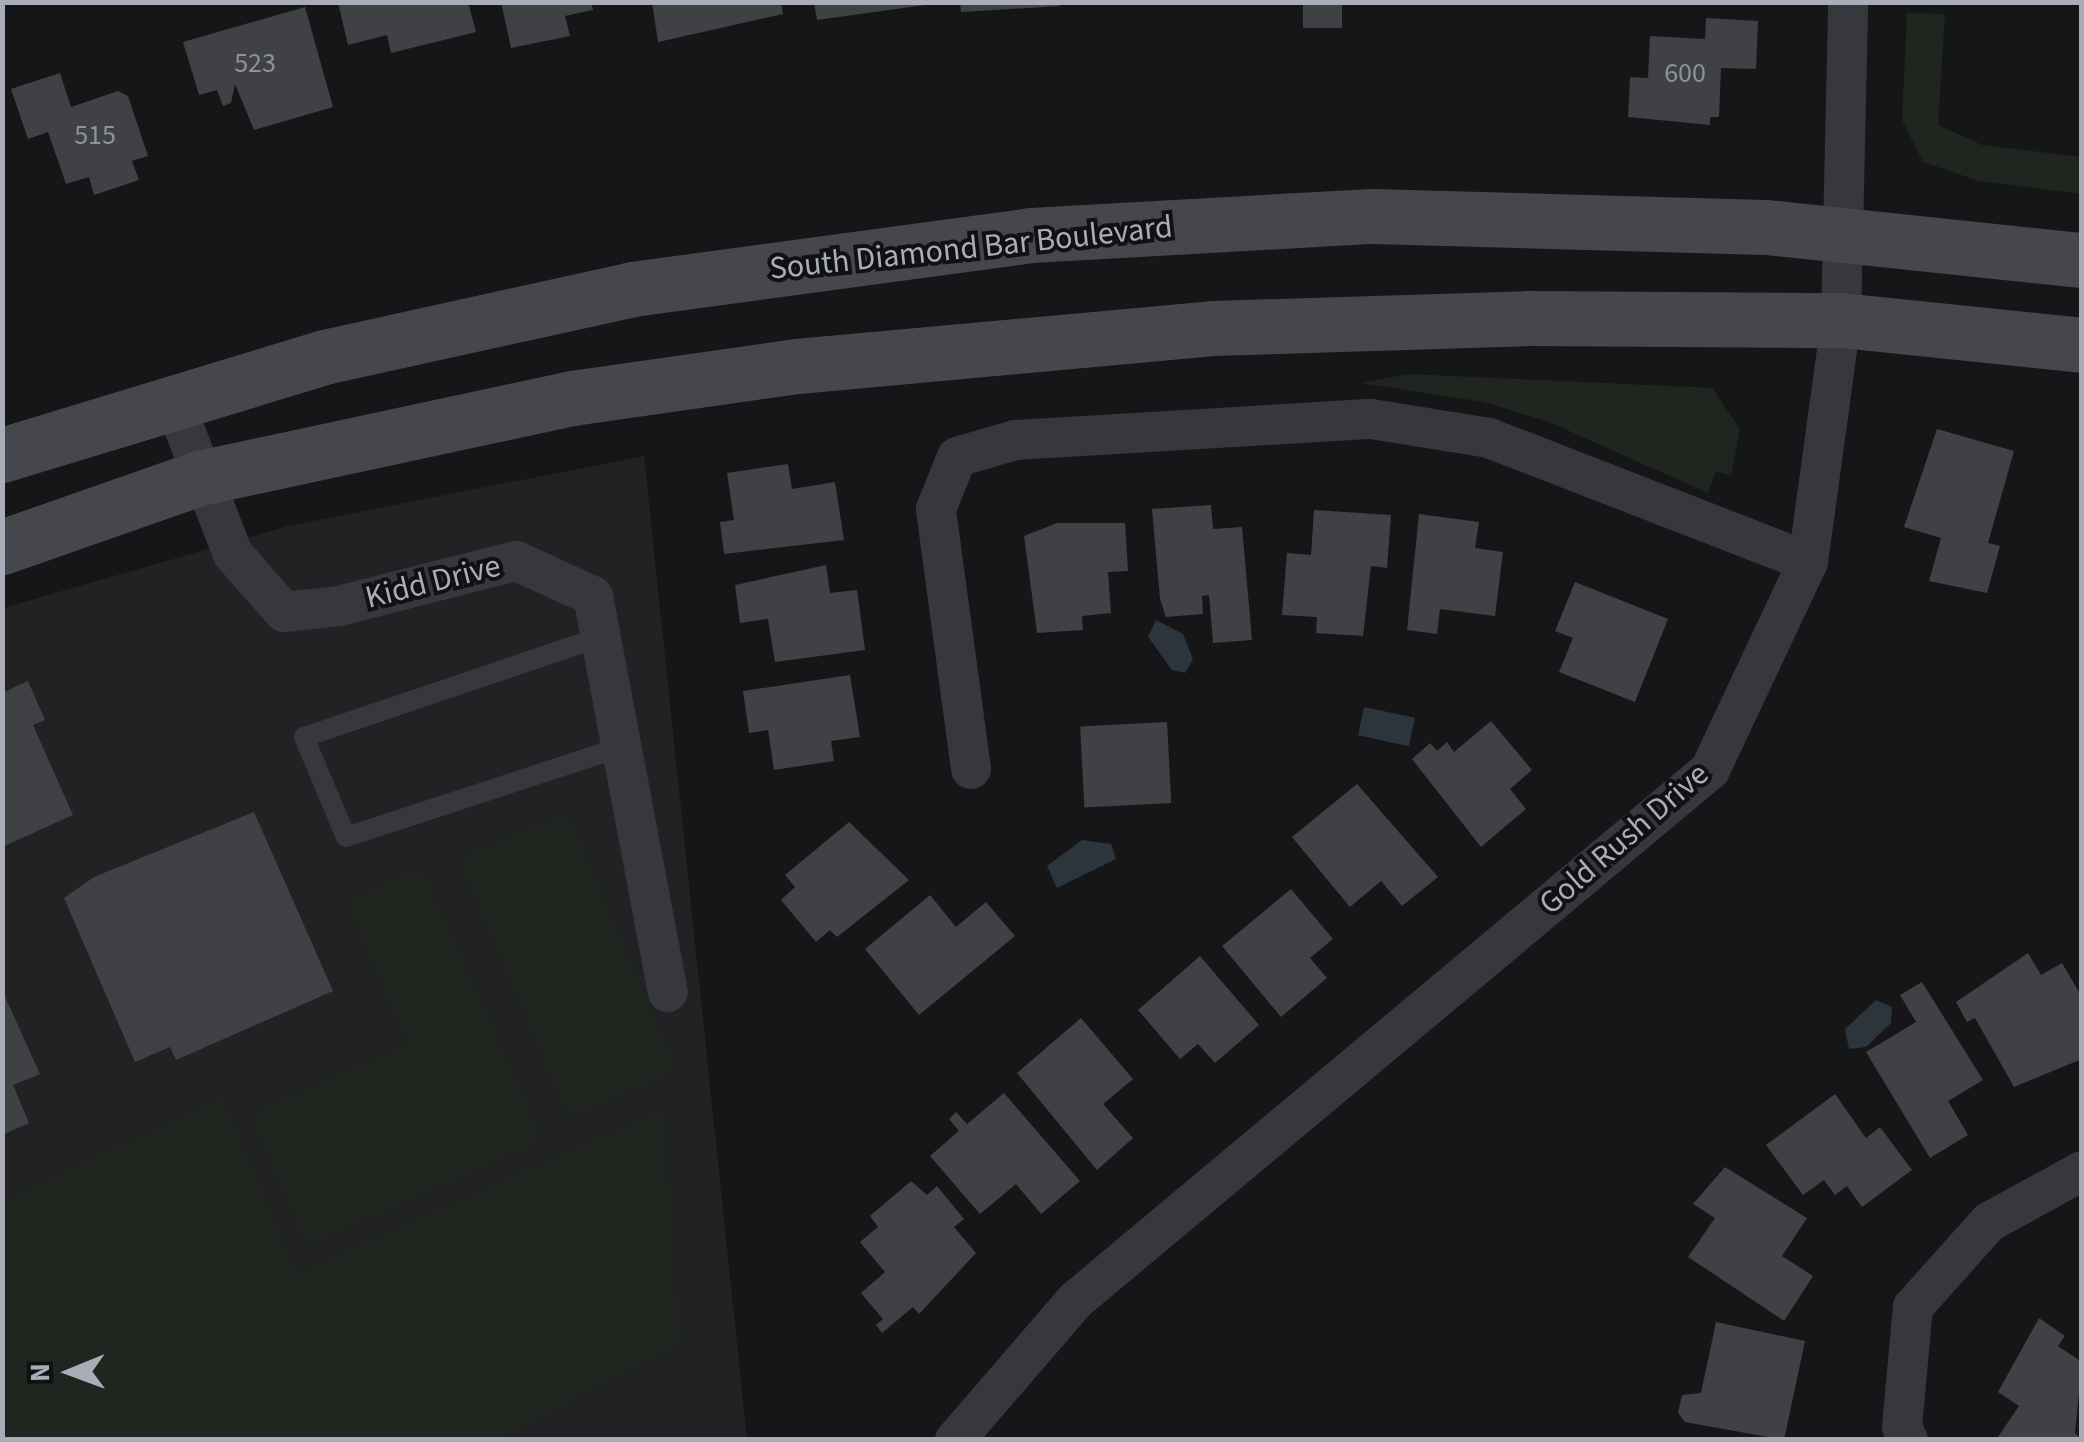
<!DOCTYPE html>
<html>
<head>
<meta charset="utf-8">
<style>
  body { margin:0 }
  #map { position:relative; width:2084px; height:1442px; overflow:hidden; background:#161618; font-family:"Source Sans 3",sans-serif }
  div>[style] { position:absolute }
  .built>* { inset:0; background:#222225 }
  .green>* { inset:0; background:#1e261f; transform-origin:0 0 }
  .water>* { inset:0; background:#2c353c; transform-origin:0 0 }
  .building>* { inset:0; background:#404145; transform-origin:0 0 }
  .service>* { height:20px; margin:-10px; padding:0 10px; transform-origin:10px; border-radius:10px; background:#37383d }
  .minor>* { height:40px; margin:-20px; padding:0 20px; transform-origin:20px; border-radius:20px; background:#37383d }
  .secondary>* { height:55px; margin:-27.5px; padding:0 27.5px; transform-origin:27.5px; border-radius:27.5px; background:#45474d }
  span { translate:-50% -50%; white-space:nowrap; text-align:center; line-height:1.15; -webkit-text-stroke:8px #111113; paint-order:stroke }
  .number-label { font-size:28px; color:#8e929b }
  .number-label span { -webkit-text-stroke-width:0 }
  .street-label { font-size:32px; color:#a8adb8 }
  .frame { position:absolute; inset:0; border:5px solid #a8adb8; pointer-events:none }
  .north { position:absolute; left:20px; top:1322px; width:100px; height:100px; -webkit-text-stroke:8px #111113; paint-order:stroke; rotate:269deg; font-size:28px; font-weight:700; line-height:40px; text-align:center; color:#a8adb8 }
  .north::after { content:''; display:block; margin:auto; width:35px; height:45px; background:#a8adb8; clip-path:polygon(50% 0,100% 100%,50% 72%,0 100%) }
</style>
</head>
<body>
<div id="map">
  <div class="built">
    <div style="clip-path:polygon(644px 456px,747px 1439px,3px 1440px,3px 608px,288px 526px)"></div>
  </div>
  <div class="green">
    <div style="clip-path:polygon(1907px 13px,1945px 14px,1938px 125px,1982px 145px,2081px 157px,2081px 194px,1979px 181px,1923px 162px,1902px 120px)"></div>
    <div style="clip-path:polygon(1409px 374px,1712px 388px,1740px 429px,1731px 476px,1716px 471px,1708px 493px,1549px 422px,1484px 402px,1360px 383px)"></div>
    <div style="left:567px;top:813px;width:280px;height:117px;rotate:67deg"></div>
    <div style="clip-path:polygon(421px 868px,542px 1140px,306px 1245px,251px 1114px,409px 1044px,347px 902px)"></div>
    <div style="clip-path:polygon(223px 1097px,296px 1274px,663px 1110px,679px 1343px,498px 1439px,3px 1439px,3px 1202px)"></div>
  </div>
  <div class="water">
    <div style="clip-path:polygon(1156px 620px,1183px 634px,1193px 659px,1185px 673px,1172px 670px,1148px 637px)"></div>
    <div style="left:1364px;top:707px;width:52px;height:29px;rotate:12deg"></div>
    <div style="clip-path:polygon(1082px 840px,1111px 844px,1116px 859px,1057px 888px,1047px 866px)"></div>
    <div style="clip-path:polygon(1876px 1000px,1892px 1007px,1891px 1023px,1866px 1047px,1849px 1049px,1845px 1029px)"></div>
  </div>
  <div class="building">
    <div style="clip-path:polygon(338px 2px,468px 2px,476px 32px,391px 53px,387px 35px,348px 45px)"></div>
    <div style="clip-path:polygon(501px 2px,591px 2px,593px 10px,565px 16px,570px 36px,511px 48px)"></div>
    <div style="clip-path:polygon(652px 2px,781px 2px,783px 14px,658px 42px)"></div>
    <div style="clip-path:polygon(814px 2px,925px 2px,925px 5px,817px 20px)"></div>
    <div style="clip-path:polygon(960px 2px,1060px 2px,1060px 6px,961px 12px)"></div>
    <div style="left:1303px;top:2px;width:39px;height:26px"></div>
    <div style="clip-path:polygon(305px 7px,333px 107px,254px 130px,235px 84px,231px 103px,223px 106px,217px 90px,199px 95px,183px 42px)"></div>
    <div style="clip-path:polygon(1706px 18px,1758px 21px,1756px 69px,1721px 68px,1719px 117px,1710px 117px,1710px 125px,1628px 117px,1630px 77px,1648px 78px,1650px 36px,1705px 39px)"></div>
    <div style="clip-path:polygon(60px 73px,71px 107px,118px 91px,128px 96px,148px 156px,132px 161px,139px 180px,94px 195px,89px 177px,66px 184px,48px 132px,28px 139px,11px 89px)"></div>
    <div style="clip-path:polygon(1937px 429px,2014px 451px,1988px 543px,2000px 546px,1987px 593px,1929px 581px,1941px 538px,1904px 527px)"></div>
    <div style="clip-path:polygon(788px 464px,792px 489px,835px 482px,844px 540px,724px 554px,720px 522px,734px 520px,727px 473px)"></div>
    <div style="clip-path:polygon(1211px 505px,1213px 529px,1242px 527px,1252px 640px,1213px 643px,1209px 595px,1202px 596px,1203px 614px,1166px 617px,1160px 599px,1152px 509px)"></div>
    <div style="clip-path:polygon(1314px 510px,1391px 515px,1387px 568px,1371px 566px,1363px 636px,1316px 633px,1317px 617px,1282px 615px,1287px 553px,1311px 555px)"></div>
    <div style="clip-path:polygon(1419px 514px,1479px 522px,1475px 548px,1503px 552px,1495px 616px,1440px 609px,1437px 634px,1407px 630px)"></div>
    <div style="clip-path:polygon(1057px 523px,1125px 523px,1128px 571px,1108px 572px,1111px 613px,1082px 616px,1083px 630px,1037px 633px,1024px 536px)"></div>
    <div style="clip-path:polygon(826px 565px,830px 593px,857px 590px,865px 650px,775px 662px,768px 619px,740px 623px,735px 585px)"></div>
    <div style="clip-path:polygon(1575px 582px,1668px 619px,1635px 702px,1559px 672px,1573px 638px,1555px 631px)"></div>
    <div style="clip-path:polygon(850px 675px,860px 737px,831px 741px,834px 761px,774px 770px,768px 730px,749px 733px,743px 691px)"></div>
    <div style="clip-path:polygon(28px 681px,45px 720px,33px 725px,73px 815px,2px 847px,2px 693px)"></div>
    <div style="clip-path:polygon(1491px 721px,1532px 770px,1510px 789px,1526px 809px,1481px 847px,1412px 759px,1430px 743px,1437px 751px,1447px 742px,1454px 752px)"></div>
    <div style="left:1167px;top:722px;width:81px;height:87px;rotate:87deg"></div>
    <div style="clip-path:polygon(1357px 784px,1438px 877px,1402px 906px,1381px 881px,1350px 907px,1292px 837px)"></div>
    <div style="clip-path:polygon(254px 812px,333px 991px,176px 1060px,170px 1047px,135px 1062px,64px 898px,94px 877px)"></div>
    <div style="clip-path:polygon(849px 822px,909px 880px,837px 937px,830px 930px,816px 942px,781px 900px,795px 887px,785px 875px)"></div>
    <div style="clip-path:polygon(1291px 889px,1333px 939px,1310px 958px,1327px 978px,1281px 1017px,1222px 946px)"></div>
    <div style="clip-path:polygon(930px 895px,956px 927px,986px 902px,1015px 936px,919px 1015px,865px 949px)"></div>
    <div style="clip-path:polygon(2028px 953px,2041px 975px,2062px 963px,2082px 997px,2082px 1059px,2014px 1087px,1975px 1018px,1967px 1022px,1956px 1002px)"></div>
    <div style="clip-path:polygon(1200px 956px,1259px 1025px,1215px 1063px,1198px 1044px,1180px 1059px,1138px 1010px)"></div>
    <div style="clip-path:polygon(1922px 982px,1983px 1080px,1948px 1101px,1968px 1135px,1930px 1158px,1866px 1052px,1916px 1022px,1900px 995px)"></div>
    <div style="clip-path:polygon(2px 990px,40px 1074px,13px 1085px,29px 1123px,2px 1135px)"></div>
    <div style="clip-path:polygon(1081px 1018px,1133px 1079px,1103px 1104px,1133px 1138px,1097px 1170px,1017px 1073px)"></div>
    <div style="clip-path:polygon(1004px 1093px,1080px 1181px,1041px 1214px,1016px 1184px,980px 1214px,930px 1156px,959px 1131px,949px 1119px,956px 1112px,967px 1124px)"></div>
    <div style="clip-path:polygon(1835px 1094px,1866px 1138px,1880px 1127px,1912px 1170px,1862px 1207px,1847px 1186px,1835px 1195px,1824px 1180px,1803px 1195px,1766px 1145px)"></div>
    <div style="clip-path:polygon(1725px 1167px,1807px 1218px,1782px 1256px,1813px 1276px,1784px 1321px,1688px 1257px,1715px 1218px,1693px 1204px)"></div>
    <div style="clip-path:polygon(911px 1181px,927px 1195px,937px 1186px,964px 1219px,954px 1227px,976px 1253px,919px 1314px,913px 1307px,882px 1333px,876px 1325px,883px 1319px,861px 1293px,885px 1272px,860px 1242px,878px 1227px,870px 1216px)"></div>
    <div style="clip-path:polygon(2039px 1318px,2065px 1336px,2058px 1346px,2082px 1362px,2075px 1433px,2082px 1440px,1996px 1440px,2019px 1406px,1998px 1392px)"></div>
    <div style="clip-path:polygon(1716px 1322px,1805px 1341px,1784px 1440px,1685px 1422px,1678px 1413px,1682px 1395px,1701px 1393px)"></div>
  </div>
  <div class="service">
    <div style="left:600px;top:637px;width:312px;rotate:161.3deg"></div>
    <div style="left:304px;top:737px;width:108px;rotate:67.2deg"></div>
    <div style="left:346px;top:837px;width:289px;rotate:-18.1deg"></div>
  </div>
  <div class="minor">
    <div style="left:174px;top:402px;width:163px;rotate:68.8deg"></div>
    <div style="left:233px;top:554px;width:77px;rotate:48.7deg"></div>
    <div style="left:284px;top:612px;width:55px;rotate:-6.2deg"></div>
    <div style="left:339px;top:606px;width:183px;rotate:-14.3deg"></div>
    <div style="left:516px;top:561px;width:85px;rotate:24.4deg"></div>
    <div style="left:593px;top:596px;width:403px;rotate:79.3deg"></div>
    <div style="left:971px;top:769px;width:262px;rotate:-97.7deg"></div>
    <div style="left:936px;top:509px;width:56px;rotate:-68deg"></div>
    <div style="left:957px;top:457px;width:60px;rotate:-16.3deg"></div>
    <div style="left:1015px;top:440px;width:357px;rotate:-3.4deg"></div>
    <div style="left:1371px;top:419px;width:120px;rotate:9.1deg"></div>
    <div style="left:1489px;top:438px;width:342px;rotate:21.2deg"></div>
    <div style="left:955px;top:1440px;width:185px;rotate:-49.2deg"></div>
    <div style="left:1076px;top:1300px;width:826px;rotate:-39.89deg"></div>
    <div style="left:1710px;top:770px;width:230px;rotate:-64.8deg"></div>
    <div style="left:1808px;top:562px;width:244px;rotate:-82.2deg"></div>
    <div style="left:1841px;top:320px;width:318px;rotate:-88.7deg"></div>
    <div style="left:1908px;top:1440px;width:14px;rotate:-115deg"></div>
    <div style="left:1902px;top:1427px;width:121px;rotate:-84.8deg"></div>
    <div style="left:1913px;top:1307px;width:114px;rotate:-48.2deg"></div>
    <div style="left:1989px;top:1222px;width:106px;rotate:-28.7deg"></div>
  </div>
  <div class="secondary">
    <div style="left:2px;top:455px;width:337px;rotate:-16.9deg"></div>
    <div style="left:324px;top:357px;width:315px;rotate:-12.4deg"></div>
    <div style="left:632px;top:289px;width:403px;rotate:-7.7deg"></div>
    <div style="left:1031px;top:235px;width:342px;rotate:-3.2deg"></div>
    <div style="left:1372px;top:216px;width:394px;rotate:1.6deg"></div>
    <div style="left:1766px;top:227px;width:318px;rotate:6deg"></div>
    <div style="left:2px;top:547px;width:209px;rotate:-19.3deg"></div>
    <div style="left:199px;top:478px;width:381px;rotate:-12.1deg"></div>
    <div style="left:572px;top:398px;width:227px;rotate:-8.1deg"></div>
    <div style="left:797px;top:366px;width:417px;rotate:-5.2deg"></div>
    <div style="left:1212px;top:328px;width:317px;rotate:-1.8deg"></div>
    <div style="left:1529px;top:318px;width:312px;rotate:0.4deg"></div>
    <div style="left:1841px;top:320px;width:242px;rotate:5.9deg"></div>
  </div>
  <div class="number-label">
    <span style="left:255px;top:63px">523</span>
    <span style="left:1685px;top:73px">600</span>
    <span style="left:95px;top:135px">515</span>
  </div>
  <div class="street-label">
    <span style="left:971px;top:248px;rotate:-6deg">South Diamond Bar Boulevard</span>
    <span style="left:433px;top:582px;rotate:-14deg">Kidd Drive</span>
    <span style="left:1624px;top:839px;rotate:-41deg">Gold Rush Drive</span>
  </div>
  <div class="frame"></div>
  <div class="north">N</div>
</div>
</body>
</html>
